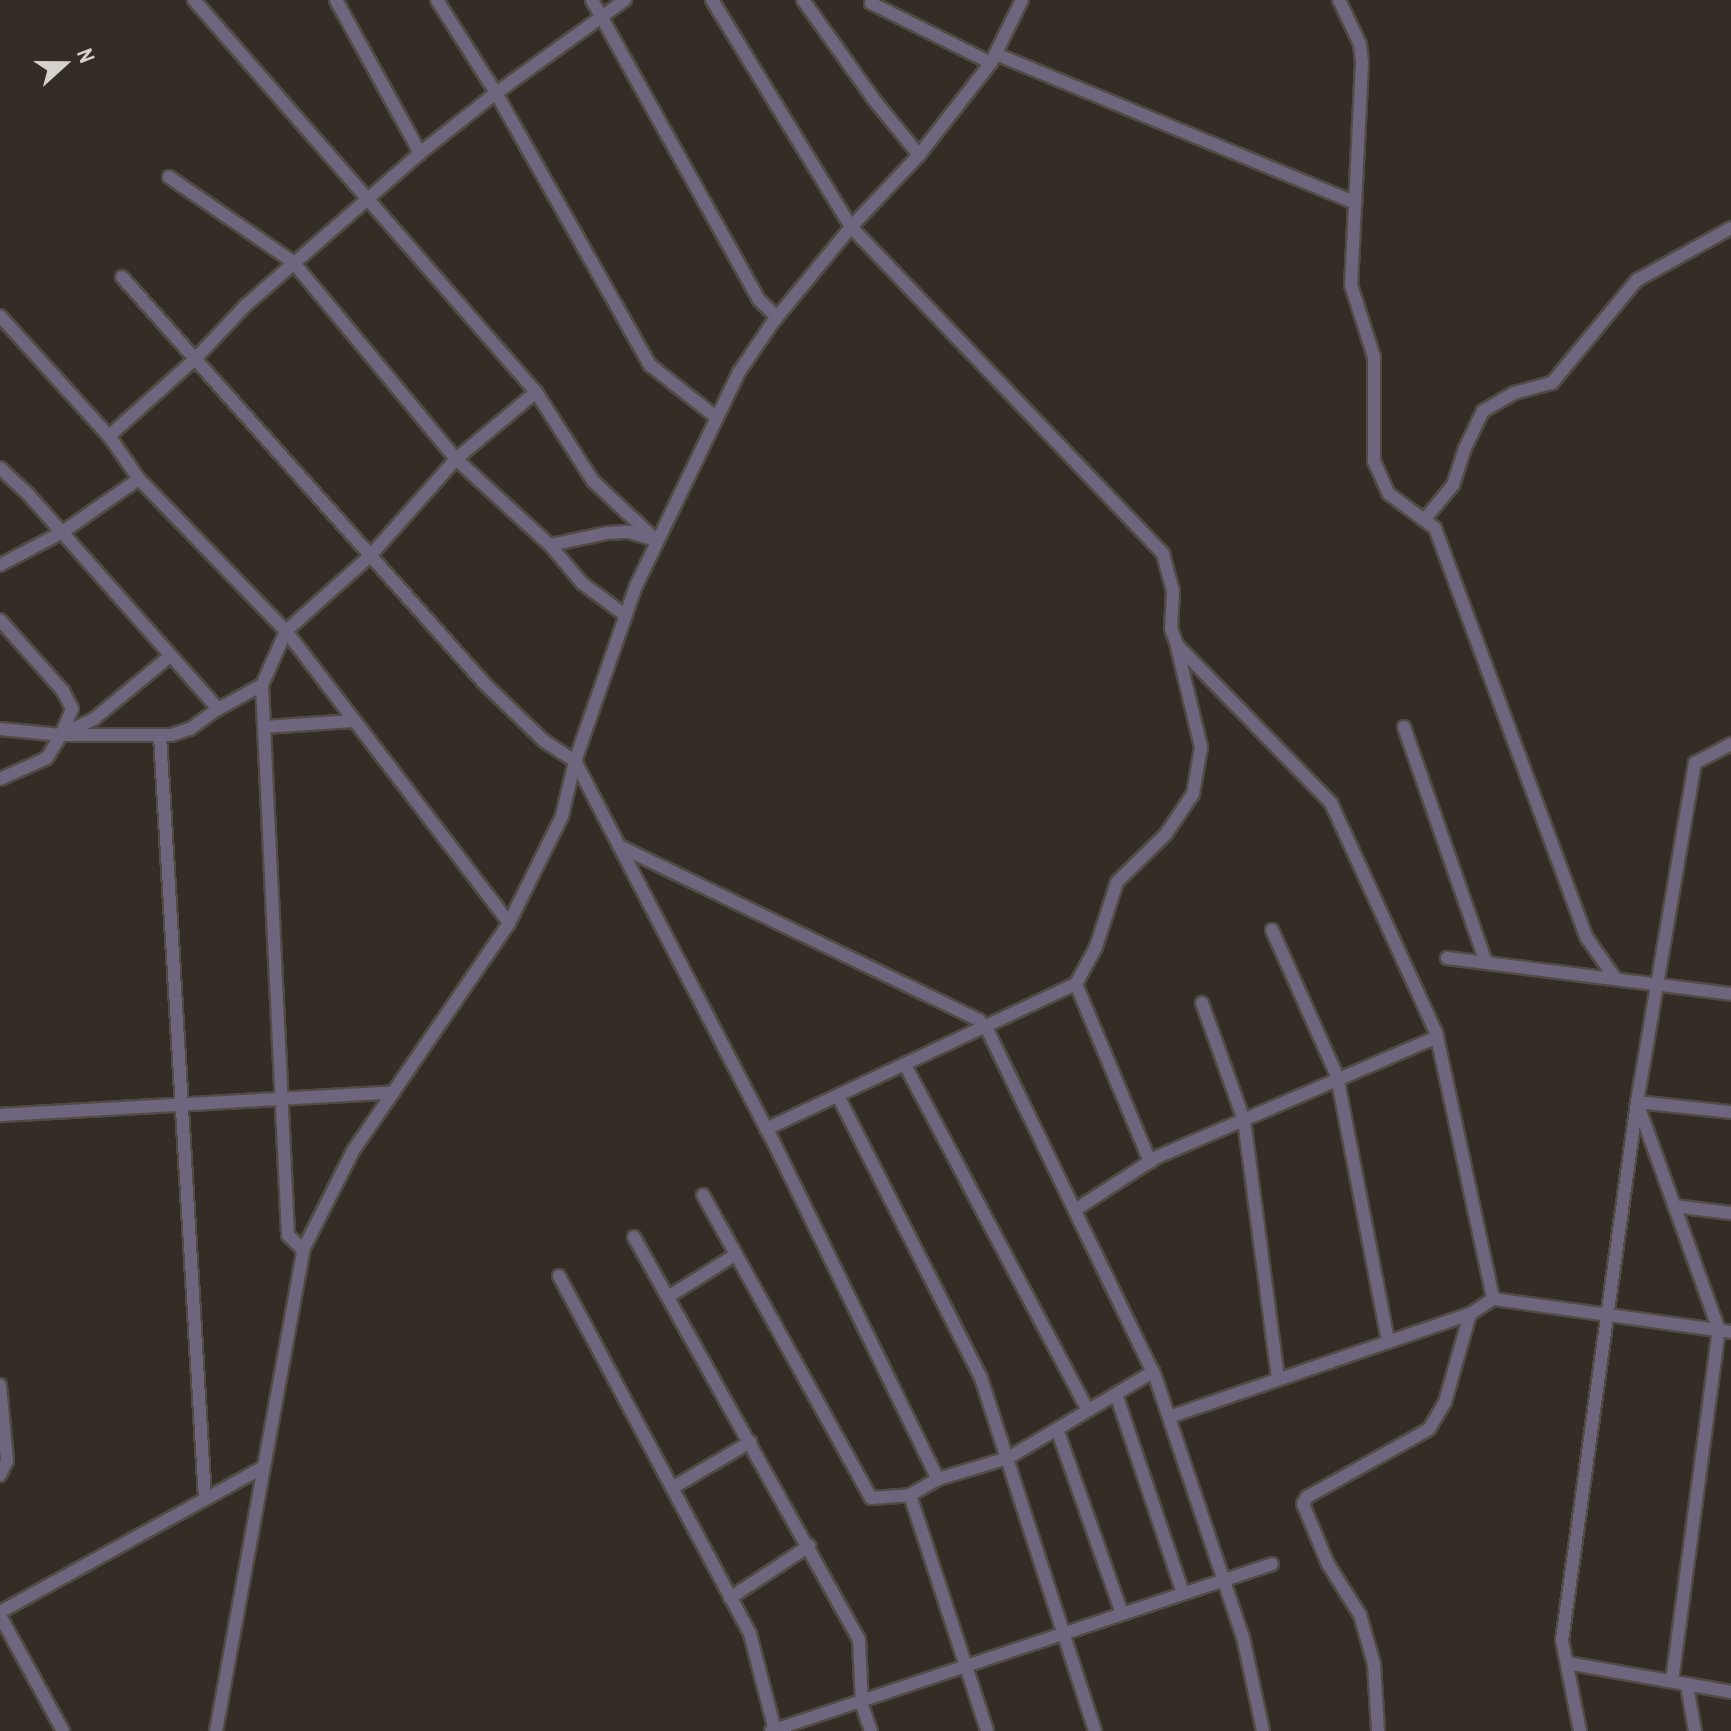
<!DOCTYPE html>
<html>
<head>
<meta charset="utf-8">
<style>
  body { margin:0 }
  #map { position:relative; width:1731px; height:1731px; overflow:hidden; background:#342d25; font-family:"Archivo Narrow",sans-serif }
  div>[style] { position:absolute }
  .roads { filter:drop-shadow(2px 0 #514b43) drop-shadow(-2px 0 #514b43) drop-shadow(0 2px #514b43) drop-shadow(0 -2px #514b43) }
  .minor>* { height:12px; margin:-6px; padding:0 6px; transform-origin:6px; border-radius:6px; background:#6e657e }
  span { translate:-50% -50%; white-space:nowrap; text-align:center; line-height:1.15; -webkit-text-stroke:7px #342d25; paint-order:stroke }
  .north { position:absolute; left:24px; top:24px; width:80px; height:80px; -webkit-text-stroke:6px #342d25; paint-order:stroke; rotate:69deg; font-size:22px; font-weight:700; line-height:32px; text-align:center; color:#d6d1cc }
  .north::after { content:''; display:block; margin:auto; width:28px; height:36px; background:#d6d1cc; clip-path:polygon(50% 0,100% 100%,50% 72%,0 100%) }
</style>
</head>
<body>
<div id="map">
  <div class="roads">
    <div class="minor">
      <div style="left:194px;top:0;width:520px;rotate:48.9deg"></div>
      <div style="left:536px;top:392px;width:106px;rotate:57.4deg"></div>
      <div style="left:593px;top:481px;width:86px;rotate:43.1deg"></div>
      <div style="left:336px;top:0;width:175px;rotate:61.2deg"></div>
      <div style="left:437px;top:0;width:110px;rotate:57.6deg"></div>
      <div style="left:496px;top:93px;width:313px;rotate:60.5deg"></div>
      <div style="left:650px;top:365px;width:85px;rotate:38.3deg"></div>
      <div style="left:592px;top:0;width:343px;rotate:60.9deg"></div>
      <div style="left:759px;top:300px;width:25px;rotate:43deg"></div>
      <div style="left:712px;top:0;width:266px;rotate:58.5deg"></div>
      <div style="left:851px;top:227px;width:452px;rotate:46.3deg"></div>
      <div style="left:1163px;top:554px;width:39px;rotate:75deg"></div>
      <div style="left:1173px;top:592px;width:36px;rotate:93deg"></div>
      <div style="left:1171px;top:628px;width:18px;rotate:71deg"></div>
      <div style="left:1177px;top:645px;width:221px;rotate:45.7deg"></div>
      <div style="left:1331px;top:803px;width:252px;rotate:65.4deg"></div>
      <div style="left:1436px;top:1032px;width:273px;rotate:77.9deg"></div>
      <div style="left:1493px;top:1299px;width:240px;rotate:7.9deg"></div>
      <div style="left:803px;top:0;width:124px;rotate:54.5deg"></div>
      <div style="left:875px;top:101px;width:70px;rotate:50.8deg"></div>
      <div style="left:1339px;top:0;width:49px;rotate:64.5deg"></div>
      <div style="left:1360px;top:44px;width:18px;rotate:84deg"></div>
      <div style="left:1362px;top:62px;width:223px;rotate:92.8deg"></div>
      <div style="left:1351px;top:285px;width:76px;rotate:72.3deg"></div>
      <div style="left:1374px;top:357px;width:104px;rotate:90deg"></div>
      <div style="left:1374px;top:461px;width:36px;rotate:66deg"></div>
      <div style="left:1389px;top:494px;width:57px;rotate:36.5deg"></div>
      <div style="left:1435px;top:528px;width:437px;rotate:69.7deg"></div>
      <div style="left:1587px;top:938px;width:49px;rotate:55deg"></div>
      <div style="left:871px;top:3px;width:134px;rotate:26.6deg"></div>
      <div style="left:996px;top:54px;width:389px;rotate:22.5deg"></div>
      <div style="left:169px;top:177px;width:150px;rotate:34.4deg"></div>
      <div style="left:293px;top:262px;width:256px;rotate:50.4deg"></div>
      <div style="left:456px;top:459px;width:127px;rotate:42.5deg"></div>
      <div style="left:550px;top:545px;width:50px;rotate:49.9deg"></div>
      <div style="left:582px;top:583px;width:54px;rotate:36.7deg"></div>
      <div style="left:122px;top:277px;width:545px;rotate:48.27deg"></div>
      <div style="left:485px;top:684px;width:82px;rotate:44deg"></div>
      <div style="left:544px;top:741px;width:37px;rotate:33deg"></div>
      <div style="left:575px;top:761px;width:424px;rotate:62.5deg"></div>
      <div style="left:771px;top:1137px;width:381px;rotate:64deg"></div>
      <div style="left:0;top:316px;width:162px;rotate:47.8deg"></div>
      <div style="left:109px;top:436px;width:52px;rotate:55.1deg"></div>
      <div style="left:139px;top:479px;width:211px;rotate:46deg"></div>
      <div style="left:286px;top:631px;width:367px;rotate:52.6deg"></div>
      <div style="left:109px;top:436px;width:115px;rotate:-41.8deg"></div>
      <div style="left:195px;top:359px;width:74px;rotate:-46.6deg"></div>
      <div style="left:246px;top:305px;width:231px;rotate:-41.1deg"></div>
      <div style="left:420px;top:153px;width:97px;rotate:-38.3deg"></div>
      <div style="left:496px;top:93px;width:159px;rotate:-35.8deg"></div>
      <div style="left:0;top:468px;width:38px;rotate:43deg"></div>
      <div style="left:28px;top:494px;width:287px;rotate:48.5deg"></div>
      <div style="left:1425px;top:519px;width:44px;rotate:-50.5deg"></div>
      <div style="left:1453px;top:485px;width:39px;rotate:-72deg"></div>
      <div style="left:1465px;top:448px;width:41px;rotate:-64.1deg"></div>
      <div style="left:1483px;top:411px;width:36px;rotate:-30deg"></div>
      <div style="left:1514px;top:393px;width:39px;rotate:-15deg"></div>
      <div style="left:1552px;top:383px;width:134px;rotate:-50.5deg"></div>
      <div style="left:1637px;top:280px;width:107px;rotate:-29deg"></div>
      <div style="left:550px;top:545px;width:58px;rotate:-11.9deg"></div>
      <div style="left:607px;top:533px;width:22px;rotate:-3deg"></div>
      <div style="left:629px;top:532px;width:24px;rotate:17deg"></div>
      <div style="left:0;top:565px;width:69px;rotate:-27.7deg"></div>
      <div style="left:61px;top:533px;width:95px;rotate:-34.7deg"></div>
      <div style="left:0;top:620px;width:95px;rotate:48.4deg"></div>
      <div style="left:63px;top:691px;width:20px;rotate:63deg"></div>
      <div style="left:72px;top:709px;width:28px;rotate:113deg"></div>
      <div style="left:262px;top:685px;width:551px;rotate:87.29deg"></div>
      <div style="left:288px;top:1235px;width:21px;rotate:45deg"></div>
      <div style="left:264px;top:727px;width:89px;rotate:-3.9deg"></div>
      <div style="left:1404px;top:727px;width:250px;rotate:70.8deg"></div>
      <div style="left:0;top:729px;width:61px;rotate:5.6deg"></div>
      <div style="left:61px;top:735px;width:110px"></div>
      <div style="left:171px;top:735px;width:20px;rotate:-18deg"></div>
      <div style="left:190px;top:729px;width:34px;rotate:-36deg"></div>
      <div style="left:218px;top:709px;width:50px;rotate:-28.6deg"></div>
      <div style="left:262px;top:685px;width:59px;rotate:-66deg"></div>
      <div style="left:286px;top:631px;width:113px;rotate:-41.8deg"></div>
      <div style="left:370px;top:556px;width:130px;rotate:-48.4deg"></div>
      <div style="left:456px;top:459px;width:104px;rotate:-39.9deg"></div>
      <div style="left:160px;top:735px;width:765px;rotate:86.63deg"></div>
      <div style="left:0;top:779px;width:51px;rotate:-24.1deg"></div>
      <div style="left:47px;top:758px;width:27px;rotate:-59deg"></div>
      <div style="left:61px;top:735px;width:37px;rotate:-26deg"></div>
      <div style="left:94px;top:719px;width:97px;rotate:-39.6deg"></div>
      <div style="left:619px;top:846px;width:400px;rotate:25.8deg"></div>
      <div style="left:979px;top:1020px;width:14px;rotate:51deg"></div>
      <div style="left:988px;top:1031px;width:383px;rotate:64.2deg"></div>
      <div style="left:1155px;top:1376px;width:275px;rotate:71.4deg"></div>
      <div style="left:1243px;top:1637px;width:96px;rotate:78deg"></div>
      <div style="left:1272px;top:930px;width:160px;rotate:66deg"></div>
      <div style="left:1337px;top:1076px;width:271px;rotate:79.1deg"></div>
      <div style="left:1447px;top:958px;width:286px;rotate:7.2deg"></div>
      <div style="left:1076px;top:984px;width:193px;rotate:67.4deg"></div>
      <div style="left:1202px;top:1003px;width:124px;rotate:70.3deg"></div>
      <div style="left:1244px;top:1120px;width:261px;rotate:82.5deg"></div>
      <div style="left:905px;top:1065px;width:391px;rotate:62.1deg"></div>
      <div style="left:838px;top:1096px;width:316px;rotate:63.1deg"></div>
      <div style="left:981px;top:1378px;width:371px;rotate:72.1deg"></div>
      <div style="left:0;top:1115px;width:394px;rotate:-3.3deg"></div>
      <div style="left:766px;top:1129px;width:342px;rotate:-25.1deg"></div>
      <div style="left:1076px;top:984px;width:42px;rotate:-61.6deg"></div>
      <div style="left:1096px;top:947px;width:68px;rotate:-72.1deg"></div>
      <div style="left:1117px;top:882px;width:69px;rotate:-44.4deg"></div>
      <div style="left:1166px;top:834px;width:48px;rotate:-56deg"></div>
      <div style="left:1193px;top:794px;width:48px;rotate:-80.3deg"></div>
      <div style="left:1201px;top:747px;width:103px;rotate:-103.5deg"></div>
      <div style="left:703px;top:1195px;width:346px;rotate:61deg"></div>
      <div style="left:871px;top:1498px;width:39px;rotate:-4deg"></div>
      <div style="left:910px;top:1495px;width:32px;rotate:-30deg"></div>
      <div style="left:938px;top:1479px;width:73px;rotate:-16.7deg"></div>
      <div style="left:1008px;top:1458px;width:169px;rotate:-30.7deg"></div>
      <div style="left:1674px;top:1206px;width:57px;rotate:7deg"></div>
      <div style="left:1075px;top:1210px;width:98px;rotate:-32.9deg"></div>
      <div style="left:1157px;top:1157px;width:305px;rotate:-23.2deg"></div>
      <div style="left:634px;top:1237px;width:461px;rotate:60.8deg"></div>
      <div style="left:859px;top:1639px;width:66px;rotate:87.4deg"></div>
      <div style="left:862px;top:1705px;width:28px;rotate:71deg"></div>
      <div style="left:559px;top:1276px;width:406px;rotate:61.9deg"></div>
      <div style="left:750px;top:1634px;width:100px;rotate:75.5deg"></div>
      <div style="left:668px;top:1297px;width:79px;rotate:-32.1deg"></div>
      <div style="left:0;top:1385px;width:76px;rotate:84.7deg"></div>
      <div style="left:7px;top:1461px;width:16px;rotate:117deg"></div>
      <div style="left:1116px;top:1394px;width:210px;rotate:71.4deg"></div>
      <div style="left:1169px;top:1417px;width:318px;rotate:-18.9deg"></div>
      <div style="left:1470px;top:1314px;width:27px;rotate:-33deg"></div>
      <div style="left:1057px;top:1429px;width:196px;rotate:70.6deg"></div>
      <div style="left:672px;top:1488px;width:91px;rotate:-30.5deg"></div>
      <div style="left:910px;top:1495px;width:248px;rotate:71.9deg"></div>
      <div style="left:730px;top:1598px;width:95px;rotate:-33.4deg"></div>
      <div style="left:0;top:1612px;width:299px;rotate:-28.8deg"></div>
      <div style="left:0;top:1616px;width:131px;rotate:61.3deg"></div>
      <div style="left:1567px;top:1663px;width:167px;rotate:10deg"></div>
      <div style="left:1672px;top:1681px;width:354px;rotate:-82.4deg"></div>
      <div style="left:1719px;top:1330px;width:242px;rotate:-109.8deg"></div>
      <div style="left:1637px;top:1102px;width:95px;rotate:6.1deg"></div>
      <div style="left:1687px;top:1686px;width:46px;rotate:79.9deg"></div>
      <div style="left:216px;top:1731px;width:489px;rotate:-79.7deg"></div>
      <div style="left:303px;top:1250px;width:111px;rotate:-63.2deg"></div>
      <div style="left:353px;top:1151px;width:276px;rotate:-55.6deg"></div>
      <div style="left:509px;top:923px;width:119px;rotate:-63.6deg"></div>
      <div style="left:562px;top:816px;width:57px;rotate:-76.7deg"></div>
      <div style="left:575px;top:761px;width:185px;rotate:-70.8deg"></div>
      <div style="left:636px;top:586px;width:237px;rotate:-64.3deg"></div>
      <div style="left:739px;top:372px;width:60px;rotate:-55.8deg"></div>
      <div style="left:773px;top:322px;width:123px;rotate:-50.6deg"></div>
      <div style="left:851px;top:227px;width:99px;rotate:-46.6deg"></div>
      <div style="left:919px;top:155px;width:117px;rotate:-52deg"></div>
      <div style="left:991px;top:63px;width:70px;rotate:-63.8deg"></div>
      <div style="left:771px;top:1731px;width:528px;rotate:-18.43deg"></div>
      <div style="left:1378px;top:1731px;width:67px;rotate:-93.4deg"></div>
      <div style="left:1374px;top:1664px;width:51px;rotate:-105.9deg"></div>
      <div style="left:1360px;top:1615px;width:60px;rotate:-122.1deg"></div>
      <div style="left:1328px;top:1564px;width:65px;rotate:-112.6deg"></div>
      <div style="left:1303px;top:1504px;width:8px;rotate:-60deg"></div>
      <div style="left:1307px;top:1497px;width:140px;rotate:-29.1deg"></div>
      <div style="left:1429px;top:1429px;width:31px;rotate:-59deg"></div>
      <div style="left:1445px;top:1402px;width:91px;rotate:-74.1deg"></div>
      <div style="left:1580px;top:1731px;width:93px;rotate:-101.2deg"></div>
      <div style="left:1562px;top:1640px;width:543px;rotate:-82.06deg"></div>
      <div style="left:1637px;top:1102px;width:344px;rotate:-80.3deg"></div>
      <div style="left:1695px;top:763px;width:41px;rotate:-27.8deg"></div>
    </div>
  </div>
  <div class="north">N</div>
</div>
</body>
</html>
